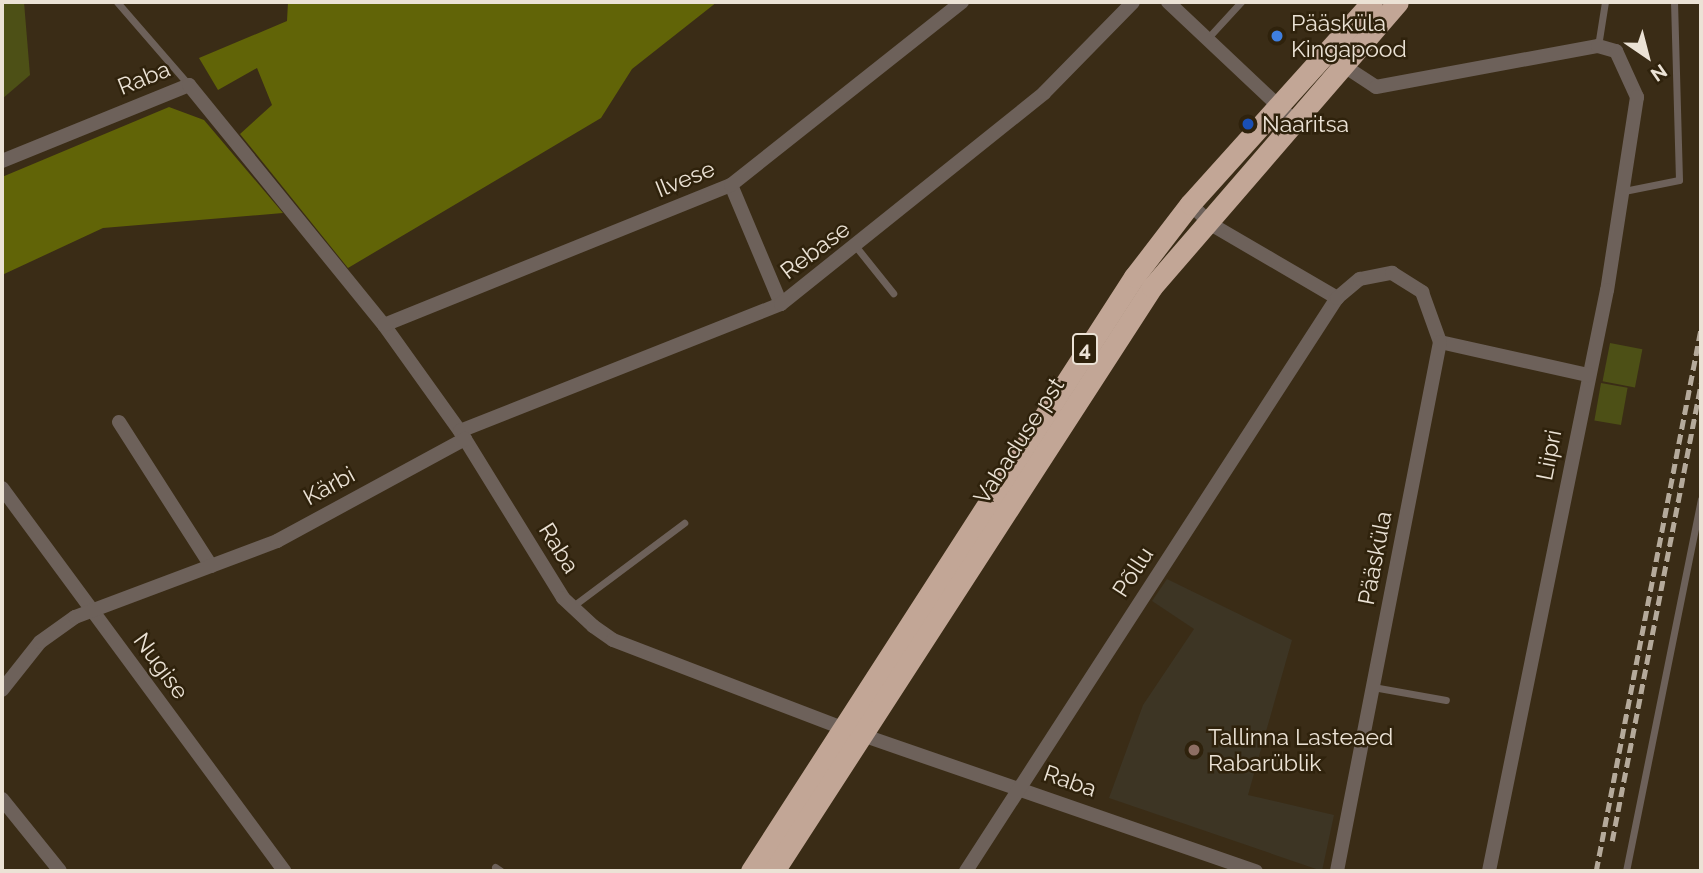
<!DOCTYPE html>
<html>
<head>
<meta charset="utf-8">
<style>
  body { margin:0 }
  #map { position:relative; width:1703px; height:873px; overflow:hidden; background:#3a2c16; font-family:Raleway,sans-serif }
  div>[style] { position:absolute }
  .education>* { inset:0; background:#3d3524 }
  .green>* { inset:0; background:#4d5016; transform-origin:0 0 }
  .forest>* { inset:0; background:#616407 }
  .lane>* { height:7px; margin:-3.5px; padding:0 3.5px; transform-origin:3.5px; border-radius:3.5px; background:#6d615a }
  .street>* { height:14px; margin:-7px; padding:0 7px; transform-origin:7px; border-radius:7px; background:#6d615a }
  .highway>* { height:21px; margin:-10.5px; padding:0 10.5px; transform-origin:10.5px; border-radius:10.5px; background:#c2a696 }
  .rail>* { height:4.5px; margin-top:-2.25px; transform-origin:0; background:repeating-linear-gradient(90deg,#b5aa9b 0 10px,transparent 0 15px) }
  .dots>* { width:19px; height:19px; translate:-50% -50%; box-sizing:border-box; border:4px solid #2f220c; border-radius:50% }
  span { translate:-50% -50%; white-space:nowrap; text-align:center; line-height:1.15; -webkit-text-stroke:5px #2f220c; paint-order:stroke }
  .shield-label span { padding:2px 5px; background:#2f220c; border:2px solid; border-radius:5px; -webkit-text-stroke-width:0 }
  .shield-label { font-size:21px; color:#ebe2d5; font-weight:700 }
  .poi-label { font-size:23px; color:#ebe2d5 }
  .left { translate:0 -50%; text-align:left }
  .street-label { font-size:23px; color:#ebe2d5 }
  .frame { position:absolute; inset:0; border:4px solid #ebe2d5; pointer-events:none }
  .north { position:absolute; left:1612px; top:21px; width:70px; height:70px; -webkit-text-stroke:5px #2f220c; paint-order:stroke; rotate:145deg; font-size:19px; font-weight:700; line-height:28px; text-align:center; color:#ebe2d5 }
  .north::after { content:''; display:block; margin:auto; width:24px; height:32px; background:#ebe2d5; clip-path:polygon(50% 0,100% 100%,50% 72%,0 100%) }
</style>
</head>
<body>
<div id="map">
  <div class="education">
    <div style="clip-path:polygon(1167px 579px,1292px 640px,1248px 795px,1334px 815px,1322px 871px,1109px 798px,1143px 705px,1194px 629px,1152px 601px)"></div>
  </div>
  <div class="green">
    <div style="clip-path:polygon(2px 2px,24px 2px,30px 75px,2px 99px)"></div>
    <div style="left:1610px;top:343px;width:33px;height:39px;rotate:11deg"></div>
    <div style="left:1601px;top:383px;width:27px;height:38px;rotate:10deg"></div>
  </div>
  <div class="forest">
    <div style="clip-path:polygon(288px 2px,717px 2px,632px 69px,601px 118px,348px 268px,240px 134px,272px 105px,257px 68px,218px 90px,199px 58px,287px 21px)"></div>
    <div style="clip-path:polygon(169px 107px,204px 120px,283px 213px,103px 228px,2px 275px,2px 177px)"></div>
  </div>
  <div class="lane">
    <div style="left:117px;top:2px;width:110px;rotate:49.1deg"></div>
    <div style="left:1206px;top:40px;width:52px;rotate:-47.4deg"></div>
    <div style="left:1598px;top:46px;width:45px;rotate:-81deg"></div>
    <div style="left:1624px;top:191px;width:56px;rotate:-11.3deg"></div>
    <div style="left:1679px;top:180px;width:178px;rotate:-91.6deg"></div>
    <div style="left:857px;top:248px;width:58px;rotate:51.3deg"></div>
    <div style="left:573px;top:606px;width:139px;rotate:-36.8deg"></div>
    <div style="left:1373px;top:687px;width:74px;rotate:10.1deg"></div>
    <div style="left:495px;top:867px;width:7px;rotate:34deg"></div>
    <div style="left:1626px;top:871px;width:379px;rotate:-78.6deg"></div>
  </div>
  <div class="street">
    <div style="left:1168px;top:2px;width:170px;rotate:43.3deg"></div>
    <div style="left:1338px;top:62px;width:45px;rotate:33.3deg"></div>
    <div style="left:1376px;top:87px;width:226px;rotate:-10.5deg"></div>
    <div style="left:1598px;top:46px;width:19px;rotate:16deg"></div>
    <div style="left:1616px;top:51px;width:51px;rotate:65.5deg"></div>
    <div style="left:1637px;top:97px;width:195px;rotate:98.8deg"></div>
    <div style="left:1607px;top:290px;width:593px;rotate:101.48deg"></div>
    <div style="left:2px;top:161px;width:202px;rotate:-22.1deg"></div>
    <div style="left:189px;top:85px;width:309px;rotate:50.9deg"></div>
    <div style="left:384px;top:325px;width:130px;rotate:54.4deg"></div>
    <div style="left:460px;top:431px;width:196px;rotate:58.3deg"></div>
    <div style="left:563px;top:598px;width:41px;rotate:43deg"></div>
    <div style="left:593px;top:626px;width:24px;rotate:35deg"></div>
    <div style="left:613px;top:640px;width:245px;rotate:21deg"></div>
    <div style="left:842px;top:728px;width:438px;rotate:19.1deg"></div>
    <div style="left:731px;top:185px;width:129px;rotate:67.2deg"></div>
    <div style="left:1190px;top:204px;width:33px;rotate:43deg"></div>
    <div style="left:1214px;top:226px;width:143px;rotate:30.3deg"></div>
    <div style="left:384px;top:325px;width:374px;rotate:-22deg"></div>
    <div style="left:731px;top:185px;width:295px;rotate:-38.4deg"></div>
    <div style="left:1440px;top:342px;width:152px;rotate:12.6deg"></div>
    <div style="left:119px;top:422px;width:171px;rotate:57.4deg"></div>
    <div style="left:460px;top:431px;width:345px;rotate:-21.6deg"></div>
    <div style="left:781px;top:304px;width:337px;rotate:-38.7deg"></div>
    <div style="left:1044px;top:93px;width:127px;rotate:-45.6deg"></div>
    <div style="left:2px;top:488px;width:476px;rotate:53.6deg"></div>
    <div style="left:2px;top:690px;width:61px;rotate:-51.6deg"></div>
    <div style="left:40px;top:642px;width:43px;rotate:-35.5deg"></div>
    <div style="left:75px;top:617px;width:216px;rotate:-20.6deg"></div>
    <div style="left:277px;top:541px;width:214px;rotate:-28.5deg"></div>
    <div style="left:2px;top:799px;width:92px;rotate:51.1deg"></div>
    <div style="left:966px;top:871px;width:683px;rotate:-57.08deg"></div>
    <div style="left:1337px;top:298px;width:30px;rotate:-40deg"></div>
    <div style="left:1360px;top:279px;width:33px;rotate:-11deg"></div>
    <div style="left:1392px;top:273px;width:36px;rotate:32deg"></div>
    <div style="left:1422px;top:292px;width:53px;rotate:70.2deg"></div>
    <div style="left:1440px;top:342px;width:539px;rotate:101.02deg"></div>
  </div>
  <div class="highway">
    <div style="left:751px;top:871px;width:707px;rotate:-57.19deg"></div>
    <div style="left:1134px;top:277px;width:92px;rotate:-52.5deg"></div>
    <div style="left:1190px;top:204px;width:272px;rotate:-48deg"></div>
    <div style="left:774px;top:871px;width:696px;rotate:-57.09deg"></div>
    <div style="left:1152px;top:287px;width:376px;rotate:-49.2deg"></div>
  </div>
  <div class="rail">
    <div style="left:1612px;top:841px;width:466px;rotate:-79deg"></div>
    <div style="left:1596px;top:871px;width:553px;rotate:-79.06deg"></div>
  </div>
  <div class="dots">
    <div style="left:1277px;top:36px;background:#3f7fe0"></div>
    <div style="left:1248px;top:124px;background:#1a4fb4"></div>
    <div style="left:1194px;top:750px;background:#8d6e63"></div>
  </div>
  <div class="shield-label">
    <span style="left:1085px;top:349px">4</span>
  </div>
  <div class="poi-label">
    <span class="left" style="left:1291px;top:36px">Pääsküla<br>Kingapood</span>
    <span class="left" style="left:1262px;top:124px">Naaritsa</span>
    <span class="left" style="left:1208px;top:750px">Tallinna Lasteaed<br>Rabarüblik</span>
  </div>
  <div class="street-label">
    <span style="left:144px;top:78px;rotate:-22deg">Raba</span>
    <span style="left:685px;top:179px;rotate:-22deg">Ilvese</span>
    <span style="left:815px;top:250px;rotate:-37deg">Rebase</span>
    <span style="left:1019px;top:441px;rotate:-57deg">Vabaduse pst</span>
    <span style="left:1549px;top:455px;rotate:-79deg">Liipri</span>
    <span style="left:329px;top:486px;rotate:-29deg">Kärbi</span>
    <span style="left:559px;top:548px;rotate:58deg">Raba</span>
    <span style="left:1375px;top:558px;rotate:-79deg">Pääsküla</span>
    <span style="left:1133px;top:572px;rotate:-57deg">Põllu</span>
    <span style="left:161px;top:666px;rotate:54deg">Nugise</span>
    <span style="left:1070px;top:781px;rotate:19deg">Raba</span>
  </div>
  <div class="frame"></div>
  <div class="north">N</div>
</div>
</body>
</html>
